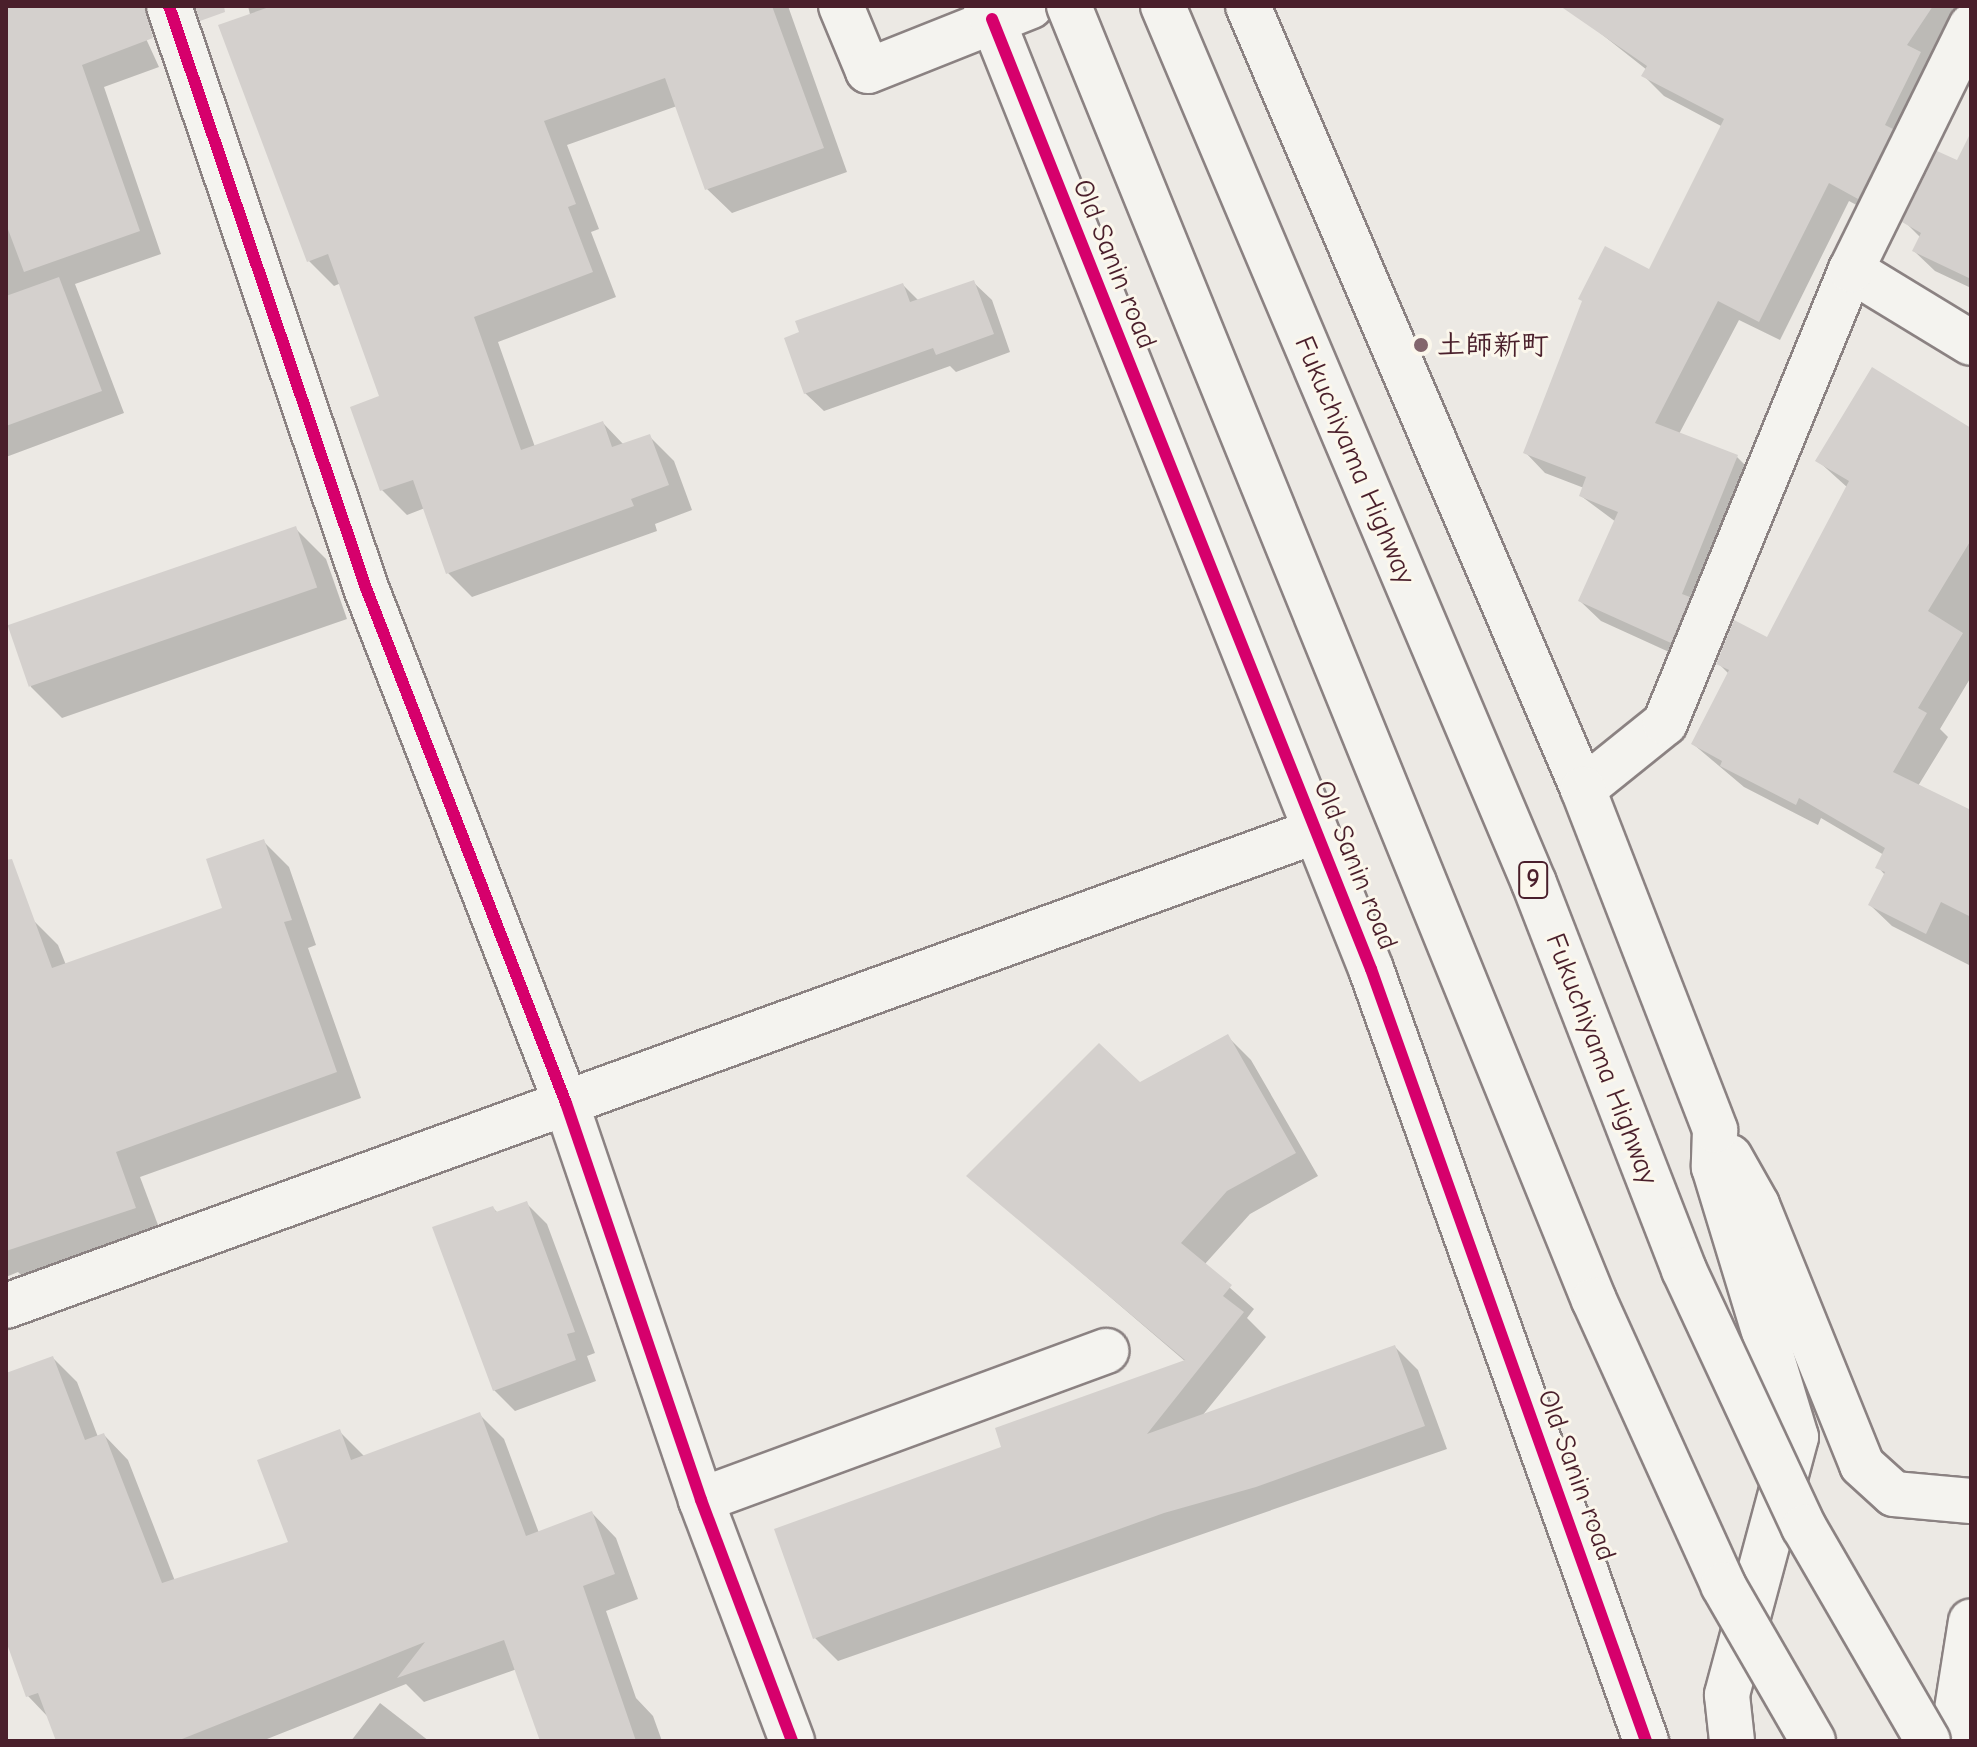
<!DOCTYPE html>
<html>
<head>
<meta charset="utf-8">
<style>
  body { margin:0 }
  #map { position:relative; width:1977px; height:1747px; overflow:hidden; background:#ece9e4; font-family:"Comic Neue","Klee One",sans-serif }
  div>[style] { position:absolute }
  .shadow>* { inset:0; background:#0003 }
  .building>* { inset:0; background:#d4d0cd; transform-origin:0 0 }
  .roads { filter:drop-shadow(2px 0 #8b8282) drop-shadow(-2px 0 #8b8282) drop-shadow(0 2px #8b8282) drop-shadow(0 -2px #8b8282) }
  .minor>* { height:44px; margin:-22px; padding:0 22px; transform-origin:22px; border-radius:22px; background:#f4f3ef }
  .highway>* { height:44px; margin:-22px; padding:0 22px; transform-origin:22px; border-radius:22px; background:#f4f3ef }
  .bridges { filter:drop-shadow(2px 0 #8b8282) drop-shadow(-2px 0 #8b8282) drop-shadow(0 2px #8b8282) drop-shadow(0 -2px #8b8282) }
  .highway-bridge>* { height:44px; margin:-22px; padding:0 22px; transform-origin:22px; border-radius:22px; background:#f4f3ef }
  .cycleway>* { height:12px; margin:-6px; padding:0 6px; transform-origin:6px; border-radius:6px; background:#d6006c }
  .dots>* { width:22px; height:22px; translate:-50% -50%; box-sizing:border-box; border:4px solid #fbf7ec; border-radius:50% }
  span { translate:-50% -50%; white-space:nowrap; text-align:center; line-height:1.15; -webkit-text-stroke:6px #fbf7ec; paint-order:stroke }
  .shield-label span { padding:2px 6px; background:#fbf7ec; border:2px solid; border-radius:6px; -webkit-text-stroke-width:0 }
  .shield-label { font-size:26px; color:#4a1f2b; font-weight:700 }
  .street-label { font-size:28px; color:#4a1f2b }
  .poi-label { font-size:28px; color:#4a1f2b; font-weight:700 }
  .left { translate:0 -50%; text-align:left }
  .frame { position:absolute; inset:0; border:8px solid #4a1f2b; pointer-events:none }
</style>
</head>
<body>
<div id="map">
  <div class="shadow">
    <div style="clip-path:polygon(6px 6px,131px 6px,159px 67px,104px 87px,161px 254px,75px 284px,124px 413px,6px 457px)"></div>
    <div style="clip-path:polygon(248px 6px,788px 6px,847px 172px,732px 213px,707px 189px,677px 106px,567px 145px,599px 229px,591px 232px,616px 297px,498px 342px,535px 447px,603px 423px,624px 445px,649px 436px,674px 461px,692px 510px,655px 524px,657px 531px,472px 597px,448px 573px,425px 508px,407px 515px,382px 490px,381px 397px,341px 283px,334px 286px,309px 261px)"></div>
    <div style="clip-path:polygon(1603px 6px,1971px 6px,1879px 217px,1849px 201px,1780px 340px,1739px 320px,1679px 434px,1737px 457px,1757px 477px,1691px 662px,1601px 621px,1580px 601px,1616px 522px,1581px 496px,1584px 488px,1545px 473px,1525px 452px,1650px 272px,1723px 127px,1664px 96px,1644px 76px,1647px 70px,1590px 25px)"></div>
    <div style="clip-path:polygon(1971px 169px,1971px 288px,1935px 271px,1914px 251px,1921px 238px,1905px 222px)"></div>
    <div style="clip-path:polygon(973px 282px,992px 300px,1010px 352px,956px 372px,950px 366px,824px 411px,805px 393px,903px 285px,919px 301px)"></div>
    <div style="clip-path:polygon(1971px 430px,1971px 677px,1940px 729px,1948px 737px,1918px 786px,1971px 812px,1971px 966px,1892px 926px,1870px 905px,1885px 875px,1878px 867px,1884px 855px,1821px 818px,1818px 825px,1744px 787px,1693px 744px,1729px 674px,1719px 664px,1768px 639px,1848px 488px,1817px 460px)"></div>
    <div style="clip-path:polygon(295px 528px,326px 559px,347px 619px,62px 718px,31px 687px,10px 627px)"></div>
    <div style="clip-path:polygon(263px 841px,289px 867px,316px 945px,308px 948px,361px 1098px,140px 1177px,161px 1233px,25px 1279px,18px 1272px,6px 1277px,6px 929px,32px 919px,58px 945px,66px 965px,225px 910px)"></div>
    <div style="clip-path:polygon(1228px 1037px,1251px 1060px,1318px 1176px,1250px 1214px,1204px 1265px,1254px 1309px,1247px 1318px,1266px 1337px,1202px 1416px,1395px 1347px,1418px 1370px,1447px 1449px,838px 1661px,815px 1638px,1186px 1362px,969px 1176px)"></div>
    <div style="clip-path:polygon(526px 1203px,547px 1224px,595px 1353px,587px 1356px,596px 1381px,515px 1411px,494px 1390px,493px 1208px,498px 1213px)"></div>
    <div style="clip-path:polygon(53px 1358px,77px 1382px,98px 1437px,104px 1435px,128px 1460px,175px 1581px,291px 1543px,339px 1431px,365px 1457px,480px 1415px,504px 1439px,539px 1533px,592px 1513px,616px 1538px,638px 1599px,606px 1611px,636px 1698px,653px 1716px,662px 1741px,542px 1741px,517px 1669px,424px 1702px,406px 1684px,262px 1741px,58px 1741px,49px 1718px,28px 1696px,6px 1635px,6px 1375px)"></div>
    <div style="clip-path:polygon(380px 1703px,429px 1741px,351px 1741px)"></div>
  </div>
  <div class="building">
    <div style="clip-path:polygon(6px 6px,145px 6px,153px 38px,82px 65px,140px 231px,24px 272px,6px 224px)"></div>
    <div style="clip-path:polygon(195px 6px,224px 6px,225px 12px,200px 21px)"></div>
    <div style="clip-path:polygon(272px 6px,772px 6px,824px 148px,705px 190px,665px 78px,544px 121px,576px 204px,568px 207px,593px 272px,474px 317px,521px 450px,603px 421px,612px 447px,650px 434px,669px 485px,631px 499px,634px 506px,446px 574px,413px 480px,380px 491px,350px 407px,379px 396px,328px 254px,307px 262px,218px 25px)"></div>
    <div style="clip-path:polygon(1560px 6px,1933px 6px,1907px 45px,1921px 52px,1885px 125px,1893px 129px,1858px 199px,1829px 183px,1759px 322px,1718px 301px,1655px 423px,1738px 455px,1682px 594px,1690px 597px,1671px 643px,1578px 601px,1618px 512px,1579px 496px,1586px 477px,1523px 453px,1582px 301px,1578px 299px,1605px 246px,1649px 269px,1724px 119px,1641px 76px,1647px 66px)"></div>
    <div style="clip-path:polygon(1971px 132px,1971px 279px,1912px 251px,1921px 233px,1902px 222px,1937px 151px,1957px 160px)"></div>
    <div style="clip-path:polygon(59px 277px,102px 391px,6px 426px,6px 296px)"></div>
    <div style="clip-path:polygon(974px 280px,994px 334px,936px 355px,933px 348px,804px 394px,784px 338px,799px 332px,795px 321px,903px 283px,910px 302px)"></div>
    <div style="clip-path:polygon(1872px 367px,1971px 428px,1971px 540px,1928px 611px,1963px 633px,1918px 708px,1927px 713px,1893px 772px,1971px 810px,1971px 917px,1941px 902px,1926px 934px,1868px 905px,1885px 872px,1875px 868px,1885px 848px,1799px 798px,1796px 805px,1720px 766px,1722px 761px,1691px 744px,1729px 670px,1716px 664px,1734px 620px,1767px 637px,1849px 481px,1815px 461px)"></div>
    <div style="left:296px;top:526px;width:65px;height:305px;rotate:71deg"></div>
    <div style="clip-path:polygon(264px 839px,292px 920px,284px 922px,337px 1072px,116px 1152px,136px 1208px,6px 1251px,6px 860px,12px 859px,52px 968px,222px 908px,206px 859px)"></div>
    <div style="clip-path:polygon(1228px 1034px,1296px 1153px,1227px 1191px,1181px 1243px,1232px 1285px,1223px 1296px,1244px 1312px,1147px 1434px,1395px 1345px,1425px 1426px,1256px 1487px,1164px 1513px,813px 1639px,774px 1529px,1001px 1447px,995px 1428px,1185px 1360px,966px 1176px,1099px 1043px,1140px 1082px)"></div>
    <div style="clip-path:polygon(527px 1201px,575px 1332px,567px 1334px,576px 1360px,493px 1391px,432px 1227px,493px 1206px,496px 1212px)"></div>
    <div style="clip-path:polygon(53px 1356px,85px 1440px,104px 1433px,162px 1583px,288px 1542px,257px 1460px,340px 1429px,351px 1460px,480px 1412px,526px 1536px,592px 1511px,615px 1574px,583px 1586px,636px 1741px,540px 1741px,504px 1640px,397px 1678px,425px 1642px,177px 1741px,56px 1741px,38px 1693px,26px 1697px,6px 1641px,6px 1373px)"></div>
  </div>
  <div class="roads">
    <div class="minor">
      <div style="left:169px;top:6px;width:614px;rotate:71.3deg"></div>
      <div style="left:366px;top:588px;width:552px;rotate:68.78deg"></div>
      <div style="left:566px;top:1103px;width:419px;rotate:71.2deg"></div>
      <div style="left:701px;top:1500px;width:258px;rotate:69.3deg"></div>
      <div style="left:841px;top:6px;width:70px;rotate:67.4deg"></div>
      <div style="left:868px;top:71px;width:175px;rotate:-21.7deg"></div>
      <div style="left:992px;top:19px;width:1023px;rotate:68.25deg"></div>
      <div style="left:1371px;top:969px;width:820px;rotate:70.39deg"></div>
      <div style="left:1851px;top:270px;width:140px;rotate:31.3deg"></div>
      <div style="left:1583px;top:789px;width:105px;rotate:-38.8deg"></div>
      <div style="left:1665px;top:723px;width:490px;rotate:-67.7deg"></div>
      <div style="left:1851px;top:270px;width:272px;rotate:-63.8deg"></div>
      <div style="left:1715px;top:1130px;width:37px;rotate:92deg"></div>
      <div style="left:1714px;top:1167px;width:282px;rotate:73.1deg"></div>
      <div style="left:1796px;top:1437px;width:267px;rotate:105deg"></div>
      <div style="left:1727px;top:1695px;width:46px;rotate:83.8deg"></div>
      <div style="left:1730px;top:1157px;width:55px;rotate:60.6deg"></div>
      <div style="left:1757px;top:1205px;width:280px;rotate:68deg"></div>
      <div style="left:1862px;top:1465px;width:43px;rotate:42.2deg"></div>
      <div style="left:1894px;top:1494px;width:77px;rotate:5.2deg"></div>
      <div style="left:6px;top:1306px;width:1393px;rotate:-19.93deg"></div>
      <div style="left:701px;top:1500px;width:432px;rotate:-20.2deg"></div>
      <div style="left:1952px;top:1741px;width:121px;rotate:-81deg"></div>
    </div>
    <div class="highway">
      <div style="left:986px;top:6px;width:14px;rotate:65deg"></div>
      <div style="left:1248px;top:6px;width:852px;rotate:66.84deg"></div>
      <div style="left:1583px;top:789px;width:366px;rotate:68.8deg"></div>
    </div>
  </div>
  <div class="bridges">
    <div class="highway-bridge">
      <div style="left:1069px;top:6px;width:1396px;rotate:67.92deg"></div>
      <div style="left:1594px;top:1300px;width:313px;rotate:65.6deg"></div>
      <div style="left:1723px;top:1585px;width:180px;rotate:60deg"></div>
      <div style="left:1163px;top:6px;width:952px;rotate:67.07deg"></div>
      <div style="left:1534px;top:883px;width:415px;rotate:68.8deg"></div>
      <div style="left:1684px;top:1270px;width:284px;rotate:65deg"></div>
      <div style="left:1804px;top:1527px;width:247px;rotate:59.9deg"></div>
    </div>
  </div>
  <div class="cycleway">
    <div style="left:169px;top:6px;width:614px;rotate:71.3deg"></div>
    <div style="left:366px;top:588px;width:552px;rotate:68.78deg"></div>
    <div style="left:566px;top:1103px;width:419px;rotate:71.2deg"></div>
    <div style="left:701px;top:1500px;width:258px;rotate:69.3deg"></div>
    <div style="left:992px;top:19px;width:1023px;rotate:68.25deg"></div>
    <div style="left:1371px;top:969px;width:820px;rotate:70.39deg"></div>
  </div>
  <div class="dots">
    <div style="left:1421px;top:345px;background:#83666c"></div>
  </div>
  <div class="shield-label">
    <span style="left:1533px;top:880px">9</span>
  </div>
  <div class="street-label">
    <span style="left:1115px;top:264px;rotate:68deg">Old Sanin road</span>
    <span style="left:1355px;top:460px;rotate:67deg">Fukuchiyama Highway</span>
    <span style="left:1356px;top:865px;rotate:68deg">Old Sanin road</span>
    <span style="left:1602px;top:1059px;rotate:69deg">Fukuchiyama Highway</span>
    <span style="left:1577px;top:1475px;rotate:70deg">Old Sanin road</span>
  </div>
  <div class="poi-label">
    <span class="left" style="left:1437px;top:345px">土師新町</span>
  </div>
  <div class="frame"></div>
</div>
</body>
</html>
